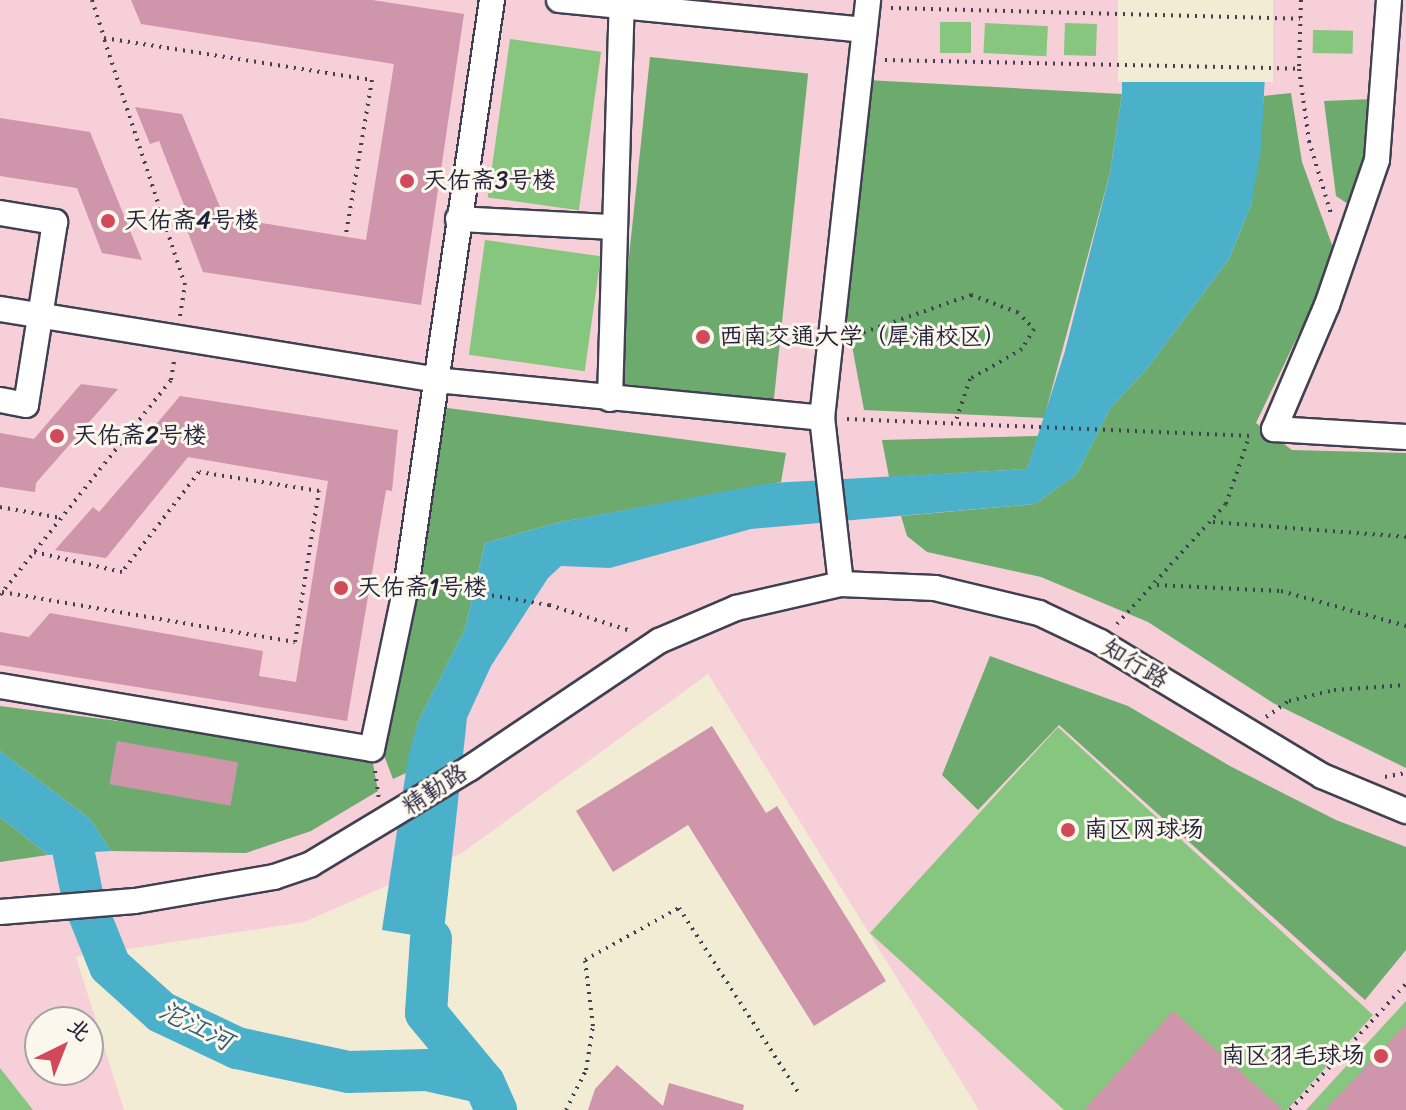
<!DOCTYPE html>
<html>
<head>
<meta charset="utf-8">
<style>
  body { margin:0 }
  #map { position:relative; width:1406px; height:1110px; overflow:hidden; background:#f3ecd5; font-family:Sriracha,"LXGW WenKai TC",sans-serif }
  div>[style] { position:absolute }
  .built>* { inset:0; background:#f6cfd8 }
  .green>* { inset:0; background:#86c67e; transform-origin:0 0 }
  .forest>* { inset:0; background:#6cab6d; transform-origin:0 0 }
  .water>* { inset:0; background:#4bb0ca }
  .pier>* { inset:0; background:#f3ecd5; transform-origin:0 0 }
  .river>* { height:42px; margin:-21px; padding:0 21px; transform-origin:21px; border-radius:21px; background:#4bb0ca }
  .building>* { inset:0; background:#ce95ab; transform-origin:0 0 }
  .path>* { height:4px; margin-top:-2px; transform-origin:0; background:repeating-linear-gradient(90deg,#414052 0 2px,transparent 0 8px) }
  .roads { filter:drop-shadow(2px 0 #414052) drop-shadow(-2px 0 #414052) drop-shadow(0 2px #414052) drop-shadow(0 -2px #414052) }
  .minor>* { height:24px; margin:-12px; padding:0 12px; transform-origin:12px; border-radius:12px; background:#fff }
  .dots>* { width:22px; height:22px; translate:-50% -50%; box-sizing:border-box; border:4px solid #fbf7ec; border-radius:50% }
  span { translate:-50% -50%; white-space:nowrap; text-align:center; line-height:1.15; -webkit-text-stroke:6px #fbf7ec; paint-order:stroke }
  .poi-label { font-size:24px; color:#22223b }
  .left { translate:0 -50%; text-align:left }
  .right { translate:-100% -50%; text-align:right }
  .street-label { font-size:24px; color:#22223b }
  .water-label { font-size:26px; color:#325b74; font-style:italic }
  .north { position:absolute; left:24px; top:1006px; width:80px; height:80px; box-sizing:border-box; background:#fbf7ec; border:2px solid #a4a2a5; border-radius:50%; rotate:43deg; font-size:22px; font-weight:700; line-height:32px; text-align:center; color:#22223b }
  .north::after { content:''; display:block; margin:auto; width:28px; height:36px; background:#d1495b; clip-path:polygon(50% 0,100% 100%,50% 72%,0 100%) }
</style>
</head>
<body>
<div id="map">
  <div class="built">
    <div style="clip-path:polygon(evenodd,0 0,1406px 0,1406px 1110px,979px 1110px,708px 674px,462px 853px,304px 922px,76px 957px,124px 1110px,0 1110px,0 0,40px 1022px,88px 1022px,88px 1070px,40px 1070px,40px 1022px)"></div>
  </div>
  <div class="green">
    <div style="left:940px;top:22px;width:31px;height:31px"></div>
    <div style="left:985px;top:23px;width:63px;height:30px;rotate:3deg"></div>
    <div style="left:1065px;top:23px;width:32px;height:32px;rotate:2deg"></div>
    <div style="left:1313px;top:30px;width:40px;height:23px;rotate:1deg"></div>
    <div style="left:510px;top:39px;width:92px;height:160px;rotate:8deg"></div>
    <div style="left:485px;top:240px;width:117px;height:116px;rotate:8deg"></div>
    <div style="clip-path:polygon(1058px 727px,1373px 1015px,1287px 1110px,1064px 1110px,870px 933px)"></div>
    <div style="clip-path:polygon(1406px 1001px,1406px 1110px,1306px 1110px)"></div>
    <div style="clip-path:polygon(0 1068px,33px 1110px,0 1110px)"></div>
  </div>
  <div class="forest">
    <div style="left:650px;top:57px;width:159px;height:328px;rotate:6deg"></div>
    <div style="clip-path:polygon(867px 80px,1122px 94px,1110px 173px,1044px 418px,864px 410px,844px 303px)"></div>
    <div style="clip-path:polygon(1291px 93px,1302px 162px,1336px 256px,1256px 423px,1292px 450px,1406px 453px,1406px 768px,1273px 703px,1148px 622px,1041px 577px,927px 552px,907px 536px,901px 516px,1035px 504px,1077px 474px,1111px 407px,1146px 370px,1229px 259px,1251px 205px,1264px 96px)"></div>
    <div style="clip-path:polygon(1374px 99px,1365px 182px,1348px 204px,1336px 196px,1324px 101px)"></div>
    <div style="clip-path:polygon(440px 407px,786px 453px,781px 482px,560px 522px,485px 543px,465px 629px,418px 722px,406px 773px,393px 779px,382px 750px,411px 621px)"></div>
    <div style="clip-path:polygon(1038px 436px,1027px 469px,889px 477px,882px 440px)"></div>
    <div style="clip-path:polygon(990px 656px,1128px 706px,1230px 766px,1336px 820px,1406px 847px,1406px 950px,1365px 1000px,1059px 725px,978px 810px,942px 775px)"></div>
    <div style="clip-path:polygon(0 706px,371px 753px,378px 791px,311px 831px,246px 853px,111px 851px,90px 819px,0 751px)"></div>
    <div style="clip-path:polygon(0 817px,48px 855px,0 862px)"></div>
  </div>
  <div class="water">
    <div style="clip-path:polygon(1122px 0,1269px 0,1261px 150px,1251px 205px,1229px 259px,1146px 370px,1111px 407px,1077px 474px,1035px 504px,751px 529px,610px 568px,561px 566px,548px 578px,491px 666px,467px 718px,443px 940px,382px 930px,408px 758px,418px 722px,465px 629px,485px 543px,560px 522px,771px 483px,1027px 469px,1065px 351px,1110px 173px,1122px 94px)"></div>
    <div style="clip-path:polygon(0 751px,90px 819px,111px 851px,48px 855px,0 817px)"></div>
  </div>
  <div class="pier">
    <div style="left:1118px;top:0;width:155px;height:82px"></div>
  </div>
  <div class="river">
    <div style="left:0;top:790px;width:20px;rotate:9deg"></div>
    <div style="left:20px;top:793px;width:73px;rotate:44.4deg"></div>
    <div style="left:72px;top:844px;width:56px;rotate:78.7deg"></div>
    <div style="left:83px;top:899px;width:72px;rotate:68.1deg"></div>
    <div style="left:110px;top:966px;width:69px;rotate:42deg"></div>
    <div style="left:161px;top:1012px;width:84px;rotate:25.3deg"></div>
    <div style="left:237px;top:1048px;width:114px;rotate:12.2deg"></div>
    <div style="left:348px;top:1072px;width:79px;rotate:-1.5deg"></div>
    <div style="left:427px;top:1070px;width:58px;rotate:12.8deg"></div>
    <div style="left:484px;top:1083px;width:30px;rotate:66deg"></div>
    <div style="left:431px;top:939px;width:74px;rotate:93.9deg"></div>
    <div style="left:426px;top:1013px;width:91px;rotate:50.4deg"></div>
  </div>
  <div class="building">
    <div style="clip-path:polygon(131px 0,372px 0,464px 14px,421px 305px,203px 272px,187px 230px,193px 228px,159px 141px,150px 144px,135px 107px,182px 114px,224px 217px,366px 240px,394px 64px,141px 24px)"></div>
    <div style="clip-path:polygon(0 118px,90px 132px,142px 260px,102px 253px,77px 188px,0 176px)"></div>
    <div style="clip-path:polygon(81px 384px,118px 389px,36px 483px,35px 492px,0 487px,0 433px,34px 439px)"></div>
    <div style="clip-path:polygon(180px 396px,398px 430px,392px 491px,386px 490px,347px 721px,0 665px,0 632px,29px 637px,50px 613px,263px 651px,259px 676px,296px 682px,328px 481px,188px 457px,106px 558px,55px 550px,93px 507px,99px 512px,164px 437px,153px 428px)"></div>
    <div style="clip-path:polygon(712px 726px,766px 813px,777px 806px,886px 981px,814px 1026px,688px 825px,613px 872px,576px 811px)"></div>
    <div style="left:117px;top:741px;width:123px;height:44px;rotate:10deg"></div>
    <div style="clip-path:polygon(1173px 1011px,1283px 1110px,1084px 1110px)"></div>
    <div style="clip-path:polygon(1406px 1024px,1406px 1110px,1325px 1110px)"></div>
    <div style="clip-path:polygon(617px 1065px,663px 1106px,669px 1083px,744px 1105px,743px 1110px,588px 1110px,595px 1089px)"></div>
  </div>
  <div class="path">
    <div style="left:92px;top:0;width:40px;rotate:72deg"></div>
    <div style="left:1301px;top:0;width:69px;rotate:91.7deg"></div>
    <div style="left:1299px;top:69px;width:73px;rotate:82.1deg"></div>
    <div style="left:1309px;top:141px;width:79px;rotate:73.2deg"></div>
    <div style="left:891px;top:8px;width:409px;rotate:1.5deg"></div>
    <div style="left:885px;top:60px;width:414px;rotate:1.2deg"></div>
    <div style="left:180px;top:316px;width:31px;rotate:-81deg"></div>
    <div style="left:185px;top:285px;width:260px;rotate:-108.2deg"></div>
    <div style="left:104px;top:38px;width:271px;rotate:8.9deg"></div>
    <div style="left:372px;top:80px;width:155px;rotate:99.6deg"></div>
    <div style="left:856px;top:335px;width:122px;rotate:-19.2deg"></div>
    <div style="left:971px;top:295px;width:49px;rotate:20.3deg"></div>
    <div style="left:1017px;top:312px;width:24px;rotate:45deg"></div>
    <div style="left:1034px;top:329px;width:23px;rotate:121deg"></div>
    <div style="left:1022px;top:349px;width:60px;rotate:150deg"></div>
    <div style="left:970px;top:379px;width:46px;rotate:108.8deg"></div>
    <div style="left:847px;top:419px;width:406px;rotate:2.4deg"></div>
    <div style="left:0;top:507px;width:62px;rotate:10.2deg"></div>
    <div style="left:1213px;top:522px;width:194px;rotate:4.4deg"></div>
    <div style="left:429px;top:585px;width:122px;rotate:9.5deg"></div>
    <div style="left:549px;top:605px;width:86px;rotate:17.6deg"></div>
    <div style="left:1157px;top:585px;width:124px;rotate:2.8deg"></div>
    <div style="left:1281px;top:591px;width:130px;rotate:15.6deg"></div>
    <div style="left:2px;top:592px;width:297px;rotate:9.7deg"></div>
    <div style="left:295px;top:642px;width:153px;rotate:-81deg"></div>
    <div style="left:319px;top:491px;width:121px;rotate:-171deg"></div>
    <div style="left:199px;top:472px;width:126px;rotate:127.6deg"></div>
    <div style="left:122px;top:572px;width:90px;rotate:-167.2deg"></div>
    <div style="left:0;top:595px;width:275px;rotate:-51.5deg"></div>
    <div style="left:171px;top:380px;width:19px;rotate:-81deg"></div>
    <div style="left:1117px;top:624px;width:162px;rotate:-47.8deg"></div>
    <div style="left:1226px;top:504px;width:71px;rotate:-71.1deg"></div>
    <div style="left:1266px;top:717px;width:28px;rotate:-35deg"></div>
    <div style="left:1289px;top:701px;width:46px;rotate:-13.7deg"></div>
    <div style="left:1334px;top:690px;width:72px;rotate:-4deg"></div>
    <div style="left:375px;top:771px;width:27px;rotate:82deg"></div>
    <div style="left:1385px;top:777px;width:21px;rotate:-11deg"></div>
    <div style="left:566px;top:1110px;width:45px;rotate:-63.4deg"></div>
    <div style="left:586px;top:1070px;width:45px;rotate:-81deg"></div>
    <div style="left:593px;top:1026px;width:66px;rotate:-96.9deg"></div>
    <div style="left:585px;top:960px;width:107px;rotate:-29deg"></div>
    <div style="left:679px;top:908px;width:219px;rotate:57.1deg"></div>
    <div style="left:1290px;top:1110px;width:171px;rotate:-47.4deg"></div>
  </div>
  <div class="roads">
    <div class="minor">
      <div style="left:559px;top:0;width:306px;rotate:5.6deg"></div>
      <div style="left:1389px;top:0;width:160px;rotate:94.3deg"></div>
      <div style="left:1377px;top:160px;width:153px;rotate:109deg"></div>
      <div style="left:1327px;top:305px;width:135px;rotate:113.1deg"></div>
      <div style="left:1274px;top:429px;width:132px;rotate:3.5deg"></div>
      <div style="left:0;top:213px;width:56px;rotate:9.3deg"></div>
      <div style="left:55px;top:222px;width:185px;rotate:99deg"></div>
      <div style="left:26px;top:405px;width:26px;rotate:-169deg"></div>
      <div style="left:458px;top:219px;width:153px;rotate:3deg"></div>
      <div style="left:0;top:309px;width:442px;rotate:9.2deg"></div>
      <div style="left:436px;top:380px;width:388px;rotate:5.6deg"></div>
      <div style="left:610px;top:399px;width:399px;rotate:-88.3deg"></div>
      <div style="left:841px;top:584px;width:167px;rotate:-96.5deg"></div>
      <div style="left:822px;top:418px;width:421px;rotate:-83.7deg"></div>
      <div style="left:0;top:686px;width:377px;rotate:9.6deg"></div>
      <div style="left:372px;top:749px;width:172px;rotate:-78.2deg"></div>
      <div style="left:407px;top:581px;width:587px;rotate:-81.68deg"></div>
      <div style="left:0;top:912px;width:135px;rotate:-4.7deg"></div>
      <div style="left:135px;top:901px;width:141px;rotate:-9.8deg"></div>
      <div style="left:274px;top:877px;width:39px;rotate:-19deg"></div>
      <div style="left:311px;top:864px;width:186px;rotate:-31.1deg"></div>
      <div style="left:470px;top:768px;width:228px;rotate:-33.9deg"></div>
      <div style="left:659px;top:641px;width:84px;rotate:-23.2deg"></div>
      <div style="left:736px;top:608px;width:108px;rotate:-12.9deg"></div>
      <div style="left:841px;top:584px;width:94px;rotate:2.4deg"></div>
      <div style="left:935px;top:588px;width:107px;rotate:13.5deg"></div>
      <div style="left:1039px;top:613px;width:68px;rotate:25.4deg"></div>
      <div style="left:1100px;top:642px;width:259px;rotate:31.1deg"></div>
      <div style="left:1322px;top:776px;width:91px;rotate:22.6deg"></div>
    </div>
  </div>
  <div class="dots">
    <div style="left:407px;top:181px;background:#d1495b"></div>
    <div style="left:108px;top:221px;background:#d1495b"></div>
    <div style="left:703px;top:337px;background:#d1495b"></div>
    <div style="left:57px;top:436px;background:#d1495b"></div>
    <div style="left:341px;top:588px;background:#d1495b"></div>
    <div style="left:1068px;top:830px;background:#d1495b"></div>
    <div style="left:1381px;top:1056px;background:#d1495b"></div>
  </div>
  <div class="poi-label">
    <span class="left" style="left:423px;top:181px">天佑斋3号楼</span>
    <span class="left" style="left:124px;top:221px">天佑斋4号楼</span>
    <span class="left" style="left:719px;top:337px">西南交通大学（犀浦校区）</span>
    <span class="left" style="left:73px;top:436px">天佑斋2号楼</span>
    <span class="left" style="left:357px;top:588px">天佑斋1号楼</span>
    <span class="left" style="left:1084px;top:830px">南区网球场</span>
    <span class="right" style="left:1365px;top:1056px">南区羽毛球场</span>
  </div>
  <div class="street-label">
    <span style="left:1135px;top:664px;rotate:31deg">知行路</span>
    <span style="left:435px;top:790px;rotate:-33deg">精勤路</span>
  </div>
  <div class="water-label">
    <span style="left:196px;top:1026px;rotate:27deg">沱江河</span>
  </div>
  <div class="north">北</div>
</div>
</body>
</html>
